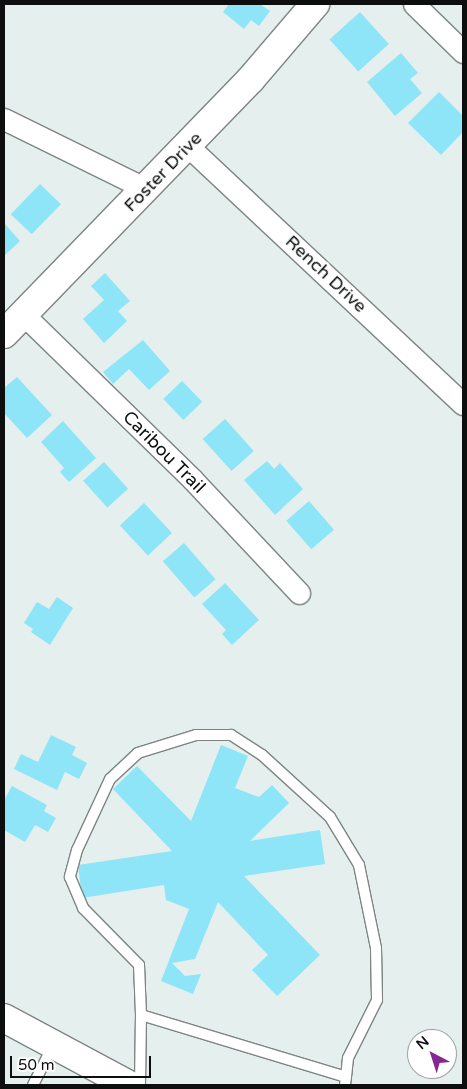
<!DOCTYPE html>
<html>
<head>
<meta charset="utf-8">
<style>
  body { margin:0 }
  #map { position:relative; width:467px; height:1089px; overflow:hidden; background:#e5efed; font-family:"Varela Round",sans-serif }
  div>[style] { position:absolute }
  .building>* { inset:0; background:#8de5f7; transform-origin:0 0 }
  .roads { filter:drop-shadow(1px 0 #7d8583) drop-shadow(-1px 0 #7d8583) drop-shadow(0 1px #7d8583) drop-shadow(0 -1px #7d8583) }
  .lane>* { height:10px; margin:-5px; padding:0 5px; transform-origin:5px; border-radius:5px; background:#fff }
  .street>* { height:21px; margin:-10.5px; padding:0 10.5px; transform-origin:10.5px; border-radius:10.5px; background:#fff }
  .secondary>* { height:28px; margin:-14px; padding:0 14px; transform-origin:14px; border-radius:14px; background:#fff }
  span { translate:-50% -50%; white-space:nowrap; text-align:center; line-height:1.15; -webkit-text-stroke:5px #fff; paint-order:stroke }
  .street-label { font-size:18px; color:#0c0f0e }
  .frame { position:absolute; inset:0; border:5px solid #0c0f0e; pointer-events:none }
  .north { position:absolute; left:407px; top:1029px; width:50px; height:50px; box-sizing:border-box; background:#fff; border:1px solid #9e9f9f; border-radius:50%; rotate:320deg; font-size:14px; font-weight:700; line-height:20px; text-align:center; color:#0c0f0e }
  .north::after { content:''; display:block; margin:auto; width:18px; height:22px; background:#872892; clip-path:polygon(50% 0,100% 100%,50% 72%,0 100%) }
  .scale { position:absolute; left:10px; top:1056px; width:141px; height:22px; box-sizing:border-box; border:2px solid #0c0f0e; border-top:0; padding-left:6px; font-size:15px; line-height:18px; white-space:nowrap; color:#0c0f0e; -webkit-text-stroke:4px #fff; paint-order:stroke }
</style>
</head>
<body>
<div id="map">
  <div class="building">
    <div style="clip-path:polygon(229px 4px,260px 4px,270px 11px,259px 26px,251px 20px,244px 29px,223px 12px)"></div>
    <div style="left:360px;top:12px;width:43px;height:41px;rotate:48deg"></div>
    <div style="clip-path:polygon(401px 53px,418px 73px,410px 79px,422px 93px,395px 116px,367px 82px)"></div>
    <div style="clip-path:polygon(439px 92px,463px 116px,463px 132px,441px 155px,408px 123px)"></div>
    <div style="left:40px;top:184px;width:29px;height:42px;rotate:44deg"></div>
    <div style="clip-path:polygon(4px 223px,20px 241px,4px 256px)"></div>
    <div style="clip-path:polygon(105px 273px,130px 301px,118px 311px,127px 321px,104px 343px,83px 319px,104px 300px,91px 286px)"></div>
    <div style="clip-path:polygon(143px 340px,170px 371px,149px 390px,129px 369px,113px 384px,103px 372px)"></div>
    <div style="clip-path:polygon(17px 377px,52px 415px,27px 438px,4px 413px,4px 388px)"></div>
    <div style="left:182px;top:381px;width:29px;height:26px;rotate:46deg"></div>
    <div style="left:225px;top:419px;width:43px;height:30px;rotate:48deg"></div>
    <div style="clip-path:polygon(63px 421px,96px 458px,69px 482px,60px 472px,64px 468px,41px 442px)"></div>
    <div style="clip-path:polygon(267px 461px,274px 469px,280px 463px,303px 489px,275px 515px,244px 480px)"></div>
    <div style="left:104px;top:462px;width:36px;height:28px;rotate:48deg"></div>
    <div style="left:309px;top:501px;width:38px;height:30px;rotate:49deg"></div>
    <div style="left:144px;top:503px;width:41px;height:33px;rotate:47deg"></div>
    <div style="left:184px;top:543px;width:48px;height:28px;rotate:49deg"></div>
    <div style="clip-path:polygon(225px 583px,259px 620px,232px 645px,222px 634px,226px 630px,202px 604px)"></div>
    <div style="clip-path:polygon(57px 597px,73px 608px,50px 645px,31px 632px,33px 629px,24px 623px,37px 602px,49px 609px)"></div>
    <div style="clip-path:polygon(51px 735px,76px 747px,72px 755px,87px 763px,79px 779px,65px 772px,57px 790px,14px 769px,21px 754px,38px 762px)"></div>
    <div style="clip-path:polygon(221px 745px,248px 756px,235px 788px,259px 797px,272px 785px,289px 803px,250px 841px,320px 830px,325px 864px,244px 876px,320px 955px,277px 996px,252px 970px,268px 955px,218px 902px,195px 959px,172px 963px,185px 976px,201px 974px,193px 994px,161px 981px,189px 909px,166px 900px,164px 885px,82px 898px,78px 865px,172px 851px,113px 789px,137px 766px,191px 821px)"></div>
    <div style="clip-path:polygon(12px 786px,47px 805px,44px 811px,56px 818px,48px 832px,35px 825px,25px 842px,4px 830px,4px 800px)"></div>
  </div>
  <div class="roads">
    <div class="lane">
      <div style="left:33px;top:1085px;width:44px;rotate:-62.9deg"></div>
      <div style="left:140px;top:1085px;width:70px;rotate:-89.2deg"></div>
      <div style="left:345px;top:1085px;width:8px;rotate:-83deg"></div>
      <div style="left:346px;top:1077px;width:19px;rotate:-84deg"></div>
      <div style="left:348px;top:1058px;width:65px;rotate:-63.4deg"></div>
      <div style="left:377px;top:1000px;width:52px;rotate:-91.1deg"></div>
      <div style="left:376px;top:948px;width:85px;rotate:-101.6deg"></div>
      <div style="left:359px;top:865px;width:56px;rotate:-121.1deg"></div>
      <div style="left:330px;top:817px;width:92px;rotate:-137.6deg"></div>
      <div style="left:262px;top:755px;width:37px;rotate:-147deg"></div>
      <div style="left:231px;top:735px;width:35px;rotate:180deg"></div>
      <div style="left:196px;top:735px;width:61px;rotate:162.8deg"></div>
      <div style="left:138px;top:753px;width:38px;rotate:137deg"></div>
      <div style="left:110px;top:779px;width:78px;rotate:114.9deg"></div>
      <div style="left:77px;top:850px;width:28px;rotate:105deg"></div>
      <div style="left:70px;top:877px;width:34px;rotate:67deg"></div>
      <div style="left:83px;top:908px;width:80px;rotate:45.5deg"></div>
      <div style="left:139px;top:965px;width:50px;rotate:87.7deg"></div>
      <div style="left:141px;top:1015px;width:214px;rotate:16.8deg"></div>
    </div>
    <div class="street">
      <div style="left:414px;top:4px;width:69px;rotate:44.4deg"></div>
      <div style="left:4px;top:119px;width:158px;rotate:26.2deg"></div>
      <div style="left:188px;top:146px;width:377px;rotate:43.2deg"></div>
      <div style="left:24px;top:315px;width:236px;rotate:44.3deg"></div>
      <div style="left:193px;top:480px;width:155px;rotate:46.8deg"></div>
    </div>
    <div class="secondary">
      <div style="left:4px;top:334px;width:355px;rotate:-45.9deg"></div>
      <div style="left:251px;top:79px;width:99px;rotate:-49.5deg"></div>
      <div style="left:4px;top:1018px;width:142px;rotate:28.2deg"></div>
    </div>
  </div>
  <div class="street-label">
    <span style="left:163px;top:172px;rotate:-46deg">Foster Drive</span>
    <span style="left:326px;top:274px;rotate:43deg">Rench Drive</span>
    <span style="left:164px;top:452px;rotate:45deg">Caribou Trail</span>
  </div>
  <div class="frame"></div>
  <div class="north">N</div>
  <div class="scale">50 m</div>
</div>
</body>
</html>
